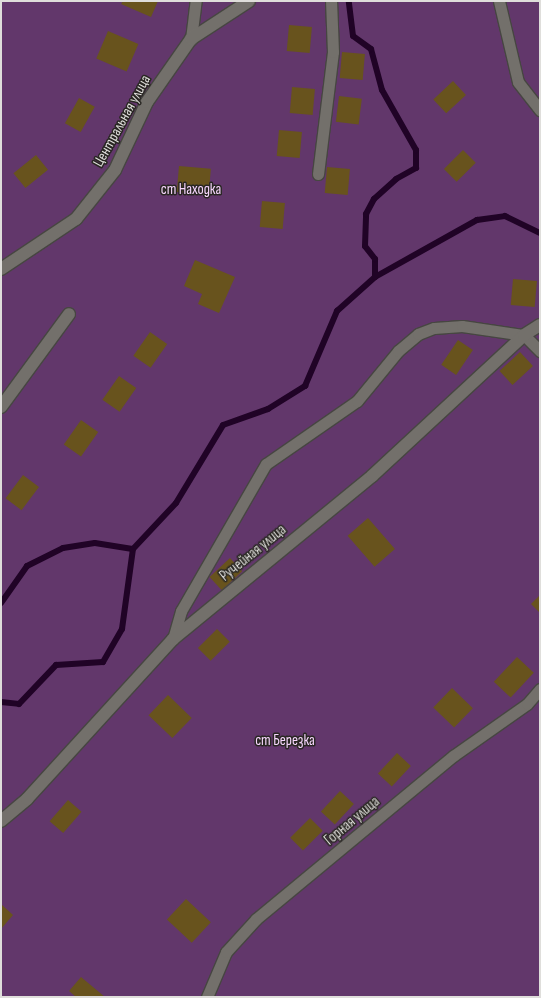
<!DOCTYPE html>
<html>
<head>
<meta charset="utf-8">
<style>
  body { margin:0 }
  #map { position:relative; width:541px; height:998px; overflow:hidden; background:#292723; font-family:"Sofia Sans Condensed",sans-serif }
  div>[style] { position:absolute }
  .green>* { inset:0; background:#62376b; transform-origin:0 0 }
  .stream>* { height:6px; margin:-3px; padding:0 3px; transform-origin:3px; border-radius:3px; background:#200326 }
  .building>* { inset:0; background:#68531d; transform-origin:0 0 }
  .roads { filter:drop-shadow(1px 0 #474642) drop-shadow(-1px 0 #474642) drop-shadow(0 1px #474642) drop-shadow(0 -1px #474642) }
  .lane>* { height:11px; margin:-5.5px; padding:0 5.5px; transform-origin:5.5px; border-radius:5.5px; background:#73706b }
  .street>* { height:12px; margin:-6px; padding:0 6px; transform-origin:6px; border-radius:6px; background:#73706b }
  span { translate:-50% -50%; white-space:nowrap; text-align:center; line-height:1.15; -webkit-text-stroke:3px #292723; paint-order:stroke }
  .street-label { font-size:15px; color:#dfdedb }
  .park-label { font-size:15px; color:#f7d6fd }
  .frame { position:absolute; inset:0; border:2px solid #dfdedb; pointer-events:none }
</style>
</head>
<body>
<div id="map">
  <div class="green">
    <div style="left:1px;top:1px;width:539px;height:996px"></div>
  </div>
  <div class="stream">
    <div style="left:375px;top:277px;width:117px;rotate:-29.2deg"></div>
    <div style="left:477px;top:220px;width:28px;rotate:-8deg"></div>
    <div style="left:505px;top:216px;width:39px;rotate:26deg"></div>
    <div style="left:1px;top:603px;width:45px;rotate:-54.9deg"></div>
    <div style="left:27px;top:566px;width:40px;rotate:-26.6deg"></div>
    <div style="left:63px;top:548px;width:32px;rotate:-9deg"></div>
    <div style="left:95px;top:543px;width:38px;rotate:9deg"></div>
    <div style="left:1px;top:702px;width:18px;rotate:6deg"></div>
    <div style="left:19px;top:704px;width:54px;rotate:-46.5deg"></div>
    <div style="left:56px;top:665px;width:47px;rotate:-3.7deg"></div>
    <div style="left:103px;top:662px;width:38px;rotate:-60deg"></div>
    <div style="left:122px;top:629px;width:81px;rotate:-82.2deg"></div>
    <div style="left:133px;top:549px;width:63px;rotate:-46.9deg"></div>
    <div style="left:176px;top:503px;width:91px;rotate:-58.9deg"></div>
    <div style="left:223px;top:425px;width:48px;rotate:-19.6deg"></div>
    <div style="left:268px;top:409px;width:44px;rotate:-31.9deg"></div>
    <div style="left:305px;top:386px;width:82px;rotate:-66.9deg"></div>
    <div style="left:337px;top:311px;width:51px;rotate:-41.8deg"></div>
    <div style="left:375px;top:277px;width:18px;rotate:-90deg"></div>
    <div style="left:375px;top:259px;width:16px;rotate:-128deg"></div>
    <div style="left:365px;top:246px;width:32px;rotate:-88deg"></div>
    <div style="left:366px;top:214px;width:17px;rotate:-62deg"></div>
    <div style="left:374px;top:199px;width:30px;rotate:-42deg"></div>
    <div style="left:396px;top:179px;width:23px;rotate:-29deg"></div>
    <div style="left:416px;top:168px;width:18px;rotate:-90deg"></div>
    <div style="left:416px;top:150px;width:69px;rotate:-119.5deg"></div>
    <div style="left:382px;top:90px;width:42px;rotate:-105deg"></div>
    <div style="left:371px;top:49px;width:22px;rotate:-144deg"></div>
    <div style="left:353px;top:36px;width:35px;rotate:-97deg"></div>
  </div>
  <div class="building">
    <div style="clip-path:polygon(123px 1px,158px 1px,151px 17px,121px 4px)"></div>
    <div style="left:289px;top:25px;width:23px;height:26px;rotate:5deg"></div>
    <div style="left:108px;top:31px;width:33px;height:30px;rotate:23deg"></div>
    <div style="left:342px;top:52px;width:23px;height:26px;rotate:5deg"></div>
    <div style="left:453px;top:81px;width:19px;height:27px;rotate:47deg"></div>
    <div style="left:292px;top:87px;width:23px;height:26px;rotate:5deg"></div>
    <div style="left:339px;top:96px;width:23px;height:26px;rotate:7deg"></div>
    <div style="left:79px;top:98px;width:18px;height:29px;rotate:29deg"></div>
    <div style="left:279px;top:130px;width:23px;height:26px;rotate:5deg"></div>
    <div style="left:463px;top:150px;width:18px;height:27px;rotate:45deg"></div>
    <div style="left:36px;top:155px;width:19px;height:29px;rotate:51deg"></div>
    <div style="left:179px;top:166px;width:32px;height:26px;rotate:5deg"></div>
    <div style="left:327px;top:167px;width:23px;height:26px;rotate:5deg"></div>
    <div style="left:262px;top:201px;width:23px;height:26px;rotate:5deg"></div>
    <div style="clip-path:polygon(195px 260px,235px 277px,219px 313px,198px 304px,202px 294px,184px 286px)"></div>
    <div style="left:513px;top:279px;width:24px;height:26px;rotate:5deg"></div>
    <div style="left:150px;top:332px;width:21px;height:29px;rotate:35deg"></div>
    <div style="left:458px;top:340px;width:18px;height:30px;rotate:34deg"></div>
    <div style="left:520px;top:352px;width:19px;height:28px;rotate:47deg"></div>
    <div style="left:119px;top:376px;width:21px;height:29px;rotate:35deg"></div>
    <div style="left:81px;top:420px;width:21px;height:30px;rotate:35deg"></div>
    <div style="left:23px;top:475px;width:20px;height:29px;rotate:37deg"></div>
    <div style="left:368px;top:518px;width:41px;height:27px;rotate:49deg"></div>
    <div style="left:230px;top:558px;width:18px;height:28px;rotate:47deg"></div>
    <div style="clip-path:polygon(540px 595px,540px 613px,531px 604px)"></div>
    <div style="left:217px;top:629px;width:18px;height:27px;rotate:45deg"></div>
    <div style="left:517px;top:657px;width:23px;height:34px;rotate:43deg"></div>
    <div style="left:452px;top:688px;width:29px;height:27px;rotate:44deg"></div>
    <div style="left:168px;top:695px;width:33px;height:28px;rotate:44deg"></div>
    <div style="left:397px;top:753px;width:19px;height:28px;rotate:43deg"></div>
    <div style="left:340px;top:791px;width:19px;height:28px;rotate:43deg"></div>
    <div style="left:68px;top:800px;width:18px;height:28px;rotate:41deg"></div>
    <div style="left:310px;top:818px;width:18px;height:28px;rotate:45deg"></div>
    <div style="left:186px;top:899px;width:34px;height:28px;rotate:43deg"></div>
    <div style="clip-path:polygon(1px 904px,13px 915px,1px 929px)"></div>
    <div style="clip-path:polygon(81px 977px,105px 997px,76px 997px,69px 991px)"></div>
  </div>
  <div class="roads">
    <div class="lane">
      <div style="left:499px;top:1px;width:83px;rotate:76.8deg"></div>
      <div style="left:518px;top:82px;width:36px;rotate:52deg"></div>
      <div style="left:191px;top:39px;width:38px;rotate:-83deg"></div>
      <div style="left:318px;top:174px;width:123px;rotate:-83deg"></div>
      <div style="left:333px;top:52px;width:51px;rotate:-92.2deg"></div>
      <div style="left:173px;top:639px;width:29px;rotate:-74deg"></div>
      <div style="left:181px;top:611px;width:170px;rotate:-60deg"></div>
      <div style="left:266px;top:464px;width:111px;rotate:-34.7deg"></div>
      <div style="left:357px;top:401px;width:65px;rotate:-50.6deg"></div>
      <div style="left:398px;top:351px;width:26px;rotate:-40deg"></div>
      <div style="left:418px;top:334px;width:17px;rotate:-21deg"></div>
      <div style="left:434px;top:328px;width:28px;rotate:-4deg"></div>
      <div style="left:462px;top:326px;width:63px;rotate:8.3deg"></div>
      <div style="left:524px;top:335px;width:23px;rotate:45deg"></div>
      <div style="left:207px;top:997px;width:49px;rotate:-67.1deg"></div>
      <div style="left:226px;top:952px;width:45px;rotate:-47.7deg"></div>
      <div style="left:256px;top:919px;width:256px;rotate:-39.6deg"></div>
      <div style="left:453px;top:756px;width:90px;rotate:-35.1deg"></div>
      <div style="left:527px;top:704px;width:20px;rotate:-49deg"></div>
    </div>
    <div class="street">
      <div style="left:1px;top:269px;width:90px;rotate:-33.7deg"></div>
      <div style="left:76px;top:219px;width:63px;rotate:-51.5deg"></div>
      <div style="left:115px;top:170px;width:75px;rotate:-64.8deg"></div>
      <div style="left:147px;top:102px;width:77px;rotate:-55.1deg"></div>
      <div style="left:191px;top:39px;width:69px;rotate:-33.2deg"></div>
      <div style="left:1px;top:407px;width:115px;rotate:-53.8deg"></div>
      <div style="left:1px;top:821px;width:34px;rotate:-40deg"></div>
      <div style="left:27px;top:799px;width:217px;rotate:-47.6deg"></div>
      <div style="left:173px;top:639px;width:257px;rotate:-39.3deg"></div>
      <div style="left:372px;top:476px;width:207px;rotate:-42.8deg"></div>
      <div style="left:524px;top:335px;width:19px;rotate:-32deg"></div>
    </div>
  </div>
  <div class="street-label">
    <span style="left:122px;top:121px;rotate:-61deg">Центральная улица</span>
    <span style="left:253px;top:553px;rotate:-39deg">Ручейная улица</span>
    <span style="left:352px;top:821px;rotate:-40deg">Горная улица</span>
  </div>
  <div class="park-label">
    <span style="left:191px;top:190px">ст Находка</span>
    <span style="left:285px;top:741px">ст Березка</span>
  </div>
  <div class="frame"></div>
</div>
</body>
</html>
